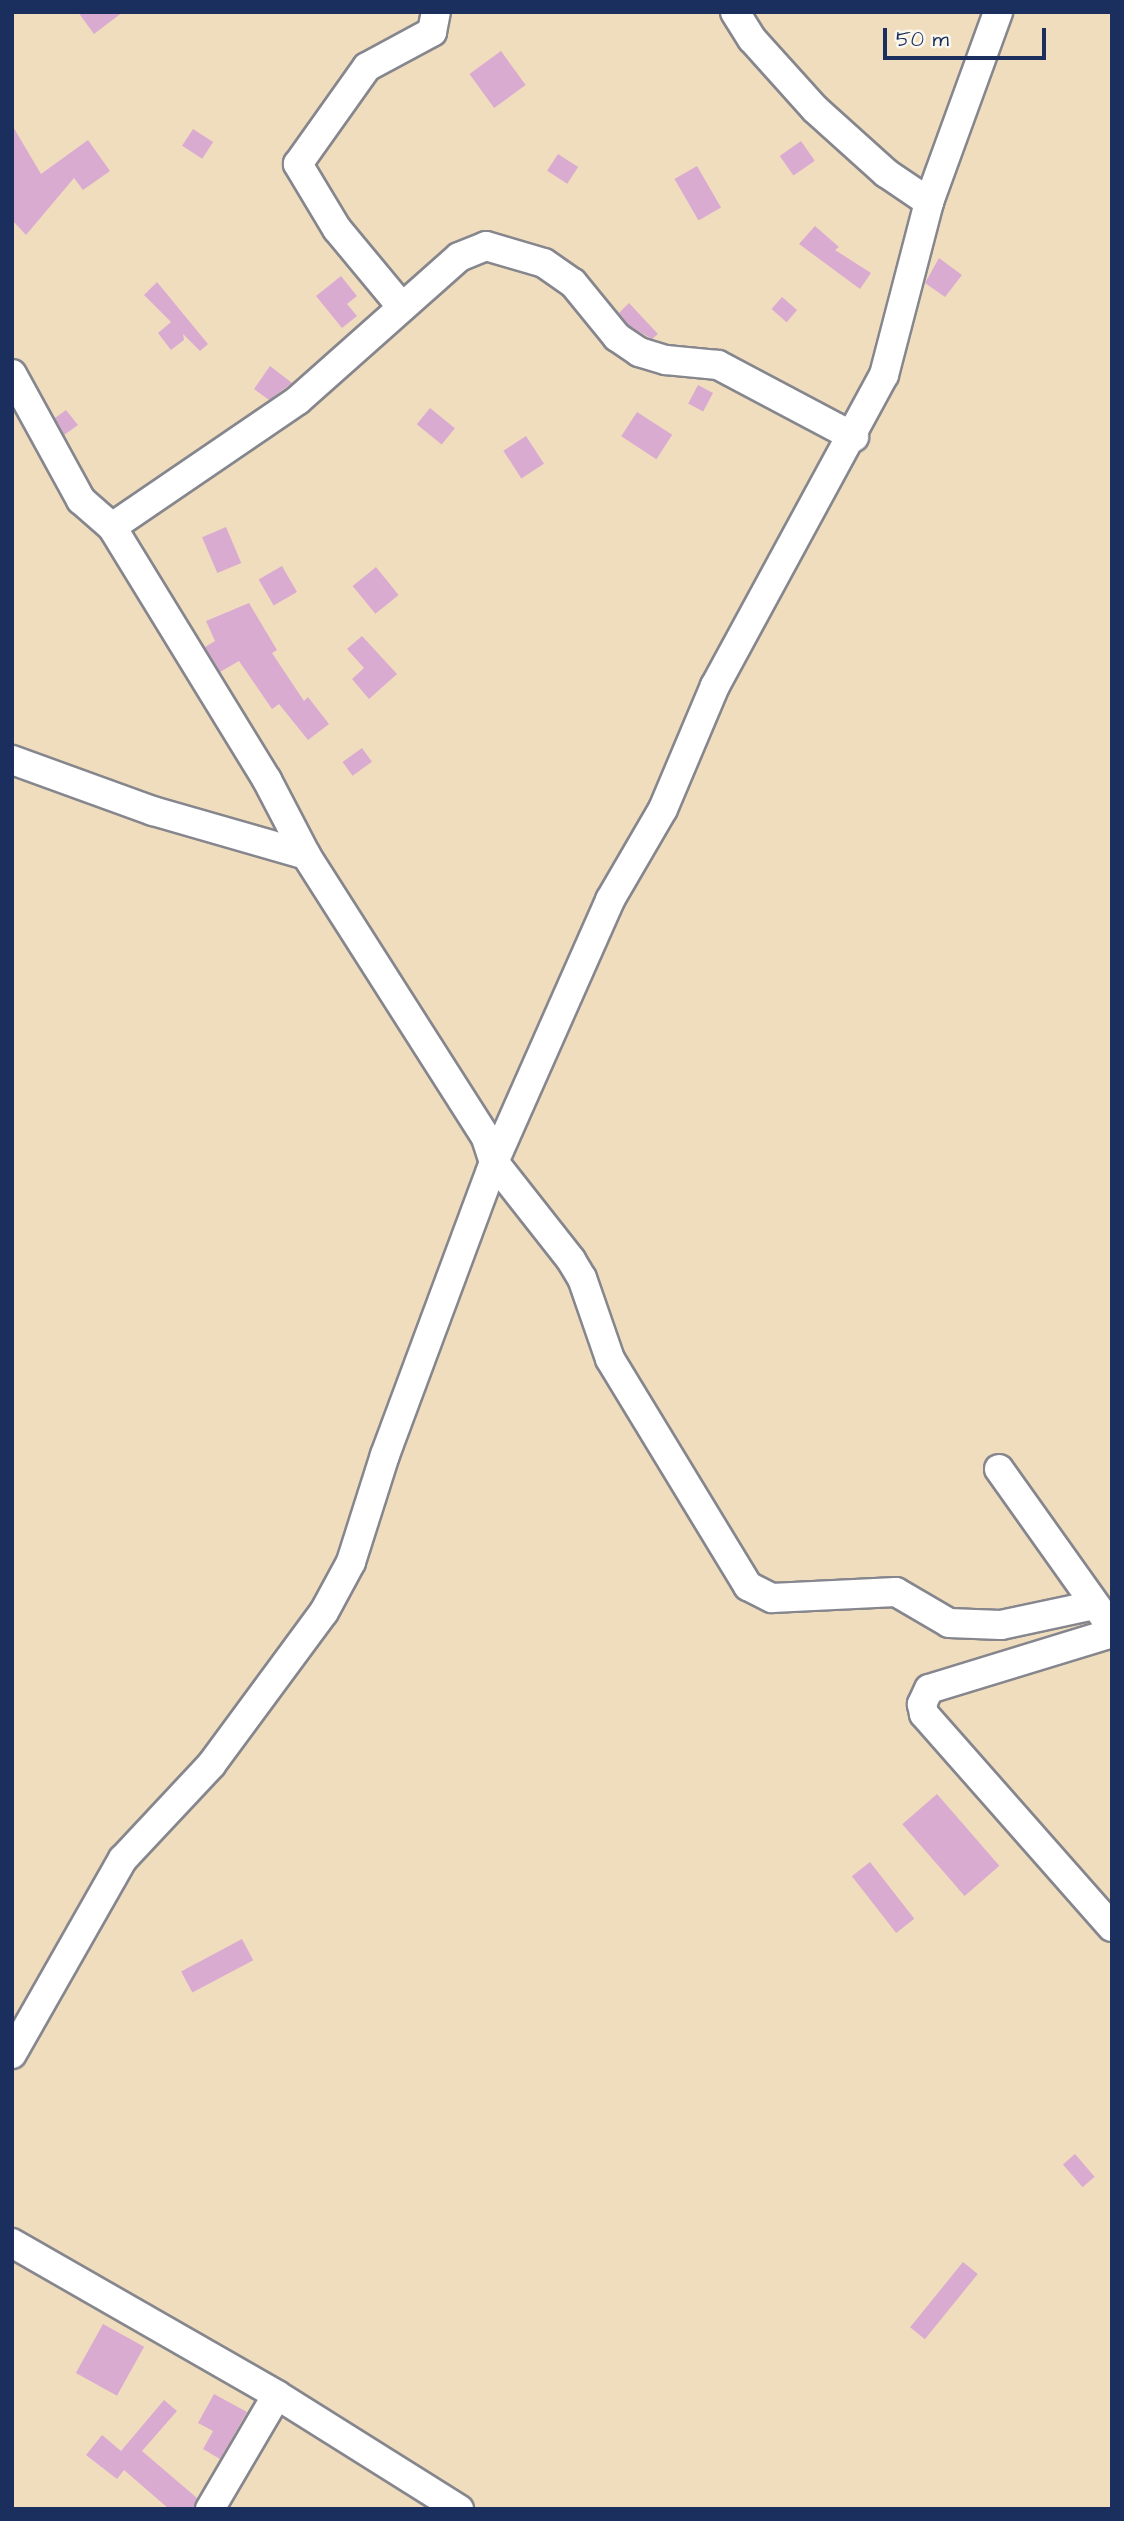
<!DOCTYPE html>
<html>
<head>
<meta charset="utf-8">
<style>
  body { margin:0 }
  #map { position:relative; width:1124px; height:2521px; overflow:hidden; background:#f0ddbd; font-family:"Architects Daughter",sans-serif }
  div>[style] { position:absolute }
  .building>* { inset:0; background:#daabd1; transform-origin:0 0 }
  .roads { filter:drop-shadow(2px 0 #86868e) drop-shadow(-2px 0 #86868e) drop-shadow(0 2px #86868e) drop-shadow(0 -2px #86868e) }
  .minor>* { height:28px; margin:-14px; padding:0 14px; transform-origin:14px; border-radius:14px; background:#fff }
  span { translate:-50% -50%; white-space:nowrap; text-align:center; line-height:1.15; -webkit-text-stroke:5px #fbf7ec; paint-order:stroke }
  .frame { position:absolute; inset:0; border:14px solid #1b2f5e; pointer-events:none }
  .scale { position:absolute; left:883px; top:28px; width:163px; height:32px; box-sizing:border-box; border:4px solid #1b2f5e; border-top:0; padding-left:9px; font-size:21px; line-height:24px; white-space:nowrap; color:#1b2f5e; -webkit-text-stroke:5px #fbf7ec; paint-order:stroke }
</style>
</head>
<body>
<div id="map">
  <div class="building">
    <div style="clip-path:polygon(78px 12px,123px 12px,94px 34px)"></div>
    <div style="left:501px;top:51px;width:42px;height:39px;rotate:54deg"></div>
    <div style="clip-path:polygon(12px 125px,41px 174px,88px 140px,110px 171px,83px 190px,74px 178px,26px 235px,12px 220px)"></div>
    <div style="left:193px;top:129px;width:24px;height:20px;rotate:33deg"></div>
    <div style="left:801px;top:141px;width:24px;height:26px;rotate:55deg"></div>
    <div style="left:558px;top:154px;width:24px;height:20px;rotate:33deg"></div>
    <div style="left:697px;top:166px;width:48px;height:26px;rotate:60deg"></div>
    <div style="clip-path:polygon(815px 226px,839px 247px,835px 250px,871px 273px,860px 289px,799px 244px)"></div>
    <div style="clip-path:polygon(939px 258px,962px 275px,945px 297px,925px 283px)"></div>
    <div style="clip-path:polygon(341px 276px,357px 296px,347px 304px,357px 316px,342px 328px,316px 296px)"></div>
    <div style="clip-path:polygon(157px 282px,208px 344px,200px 351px,183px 334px,184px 340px,171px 350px,158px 333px,171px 322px,144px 295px)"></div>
    <div style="left:782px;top:297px;width:20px;height:16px;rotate:41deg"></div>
    <div style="clip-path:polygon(629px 303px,658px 334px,652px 339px,628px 325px,619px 313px)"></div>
    <div style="clip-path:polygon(270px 366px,292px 383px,269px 400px,254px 389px)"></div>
    <div style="left:698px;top:385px;width:17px;height:21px;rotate:28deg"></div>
    <div style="left:430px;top:408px;width:32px;height:21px;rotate:39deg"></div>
    <div style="clip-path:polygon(66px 410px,78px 425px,64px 435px,55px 418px)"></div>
    <div style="left:637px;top:412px;width:42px;height:29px;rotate:33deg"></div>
    <div style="left:526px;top:436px;width:33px;height:27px;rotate:57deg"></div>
    <div style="left:226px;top:527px;width:39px;height:26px;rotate:67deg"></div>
    <div style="left:282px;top:566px;width:30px;height:27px;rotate:60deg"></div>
    <div style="left:376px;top:567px;width:36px;height:30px;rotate:51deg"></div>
    <div style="clip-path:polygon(249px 603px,277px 650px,272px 653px,304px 701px,308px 697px,329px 724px,308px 740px,279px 704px,272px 709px,239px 661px,220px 672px,205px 647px,215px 641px,206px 621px)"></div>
    <div style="clip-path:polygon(362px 636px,397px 674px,369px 699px,352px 679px,364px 668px,347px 649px)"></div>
    <div style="left:362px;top:748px;width:17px;height:24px;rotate:54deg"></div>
    <div style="left:937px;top:1794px;width:95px;height:46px;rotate:49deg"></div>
    <div style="left:870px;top:1862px;width:72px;height:23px;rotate:52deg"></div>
    <div style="left:242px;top:1939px;width:24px;height:69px;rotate:62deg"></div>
    <div style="left:1075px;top:2154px;width:30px;height:16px;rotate:49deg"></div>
    <div style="left:963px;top:2262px;width:19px;height:84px;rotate:39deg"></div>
    <div style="left:103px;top:2324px;width:47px;height:56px;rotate:29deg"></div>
    <div style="clip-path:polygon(214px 2394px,247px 2412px,220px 2459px,203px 2449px,213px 2431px,198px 2423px)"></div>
    <div style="clip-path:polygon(164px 2400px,177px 2411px,142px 2451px,197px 2498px,193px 2509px,169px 2509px,124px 2470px,117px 2479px,86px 2455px,102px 2435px,121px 2451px)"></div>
  </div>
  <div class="roads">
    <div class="minor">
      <div style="left:735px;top:12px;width:32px;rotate:58deg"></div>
      <div style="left:752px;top:39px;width:94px;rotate:48deg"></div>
      <div style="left:815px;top:109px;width:96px;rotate:42deg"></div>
      <div style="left:886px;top:173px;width:52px;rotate:34deg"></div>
      <div style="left:401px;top:306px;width:100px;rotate:-129.7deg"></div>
      <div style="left:337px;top:229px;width:76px;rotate:-121deg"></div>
      <div style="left:298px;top:164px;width:119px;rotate:-54.6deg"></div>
      <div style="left:367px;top:67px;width:74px;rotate:-28.3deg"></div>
      <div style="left:432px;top:32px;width:20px;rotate:-79deg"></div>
      <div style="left:12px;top:374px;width:144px;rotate:61.3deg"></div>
      <div style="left:81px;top:500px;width:41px;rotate:41.1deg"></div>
      <div style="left:112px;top:527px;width:297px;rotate:58.5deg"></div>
      <div style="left:267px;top:780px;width:85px;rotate:62.5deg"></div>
      <div style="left:306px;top:855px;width:335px;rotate:57.5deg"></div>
      <div style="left:486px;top:1138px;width:25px;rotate:72deg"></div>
      <div style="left:494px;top:1162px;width:125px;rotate:51.8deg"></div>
      <div style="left:571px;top:1260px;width:21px;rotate:59deg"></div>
      <div style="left:582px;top:1278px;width:86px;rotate:70.9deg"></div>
      <div style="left:610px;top:1359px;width:266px;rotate:58.7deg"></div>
      <div style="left:748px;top:1586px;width:27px;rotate:27deg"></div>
      <div style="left:772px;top:1598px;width:124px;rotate:-2.8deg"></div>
      <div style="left:896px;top:1592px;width:61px;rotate:30.3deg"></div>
      <div style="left:949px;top:1623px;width:52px;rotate:2.2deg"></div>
      <div style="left:1001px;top:1625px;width:95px;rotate:-12.1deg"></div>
      <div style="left:112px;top:527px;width:225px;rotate:-34.3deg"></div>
      <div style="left:298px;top:400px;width:215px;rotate:-41.6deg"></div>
      <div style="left:459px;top:257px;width:29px;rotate:-22deg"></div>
      <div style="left:486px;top:246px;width:60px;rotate:16.3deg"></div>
      <div style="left:544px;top:263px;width:35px;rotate:35deg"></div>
      <div style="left:573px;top:283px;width:70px;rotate:50.8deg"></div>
      <div style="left:617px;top:337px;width:27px;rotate:34deg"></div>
      <div style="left:639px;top:352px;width:28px;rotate:17deg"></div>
      <div style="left:666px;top:360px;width:52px;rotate:5.5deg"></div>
      <div style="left:718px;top:365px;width:154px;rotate:27.9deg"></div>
      <div style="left:12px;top:760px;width:150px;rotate:19.9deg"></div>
      <div style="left:153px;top:811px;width:159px;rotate:16deg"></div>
      <div style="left:999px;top:1469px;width:183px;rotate:54.6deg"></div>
      <div style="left:1112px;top:1633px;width:191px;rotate:163deg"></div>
      <div style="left:929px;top:1689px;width:17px;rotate:115deg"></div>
      <div style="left:922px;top:1704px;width:10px;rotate:79deg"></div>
      <div style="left:924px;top:1714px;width:284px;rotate:48.6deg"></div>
      <div style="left:12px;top:2054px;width:224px;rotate:-60.4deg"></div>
      <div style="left:123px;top:1859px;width:129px;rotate:-46.9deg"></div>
      <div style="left:211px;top:1765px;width:190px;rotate:-53.6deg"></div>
      <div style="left:324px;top:1612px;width:57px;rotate:-61.6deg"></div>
      <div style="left:351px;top:1562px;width:112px;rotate:-72.4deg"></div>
      <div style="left:385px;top:1455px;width:313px;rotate:-69.6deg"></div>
      <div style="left:494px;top:1162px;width:287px;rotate:-66.1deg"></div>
      <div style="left:610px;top:900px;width:105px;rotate:-59.8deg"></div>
      <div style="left:663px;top:809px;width:134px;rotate:-67.1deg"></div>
      <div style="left:715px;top:686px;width:354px;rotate:-61.5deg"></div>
      <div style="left:884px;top:375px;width:179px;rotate:-75.4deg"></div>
      <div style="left:929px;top:202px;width:202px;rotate:-70deg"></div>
      <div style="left:12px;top:2243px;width:305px;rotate:29.8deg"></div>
      <div style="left:277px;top:2395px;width:215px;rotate:32.1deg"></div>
      <div style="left:210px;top:2509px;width:132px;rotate:-59.6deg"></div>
    </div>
  </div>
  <div class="frame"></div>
  <div class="scale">50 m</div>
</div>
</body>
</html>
